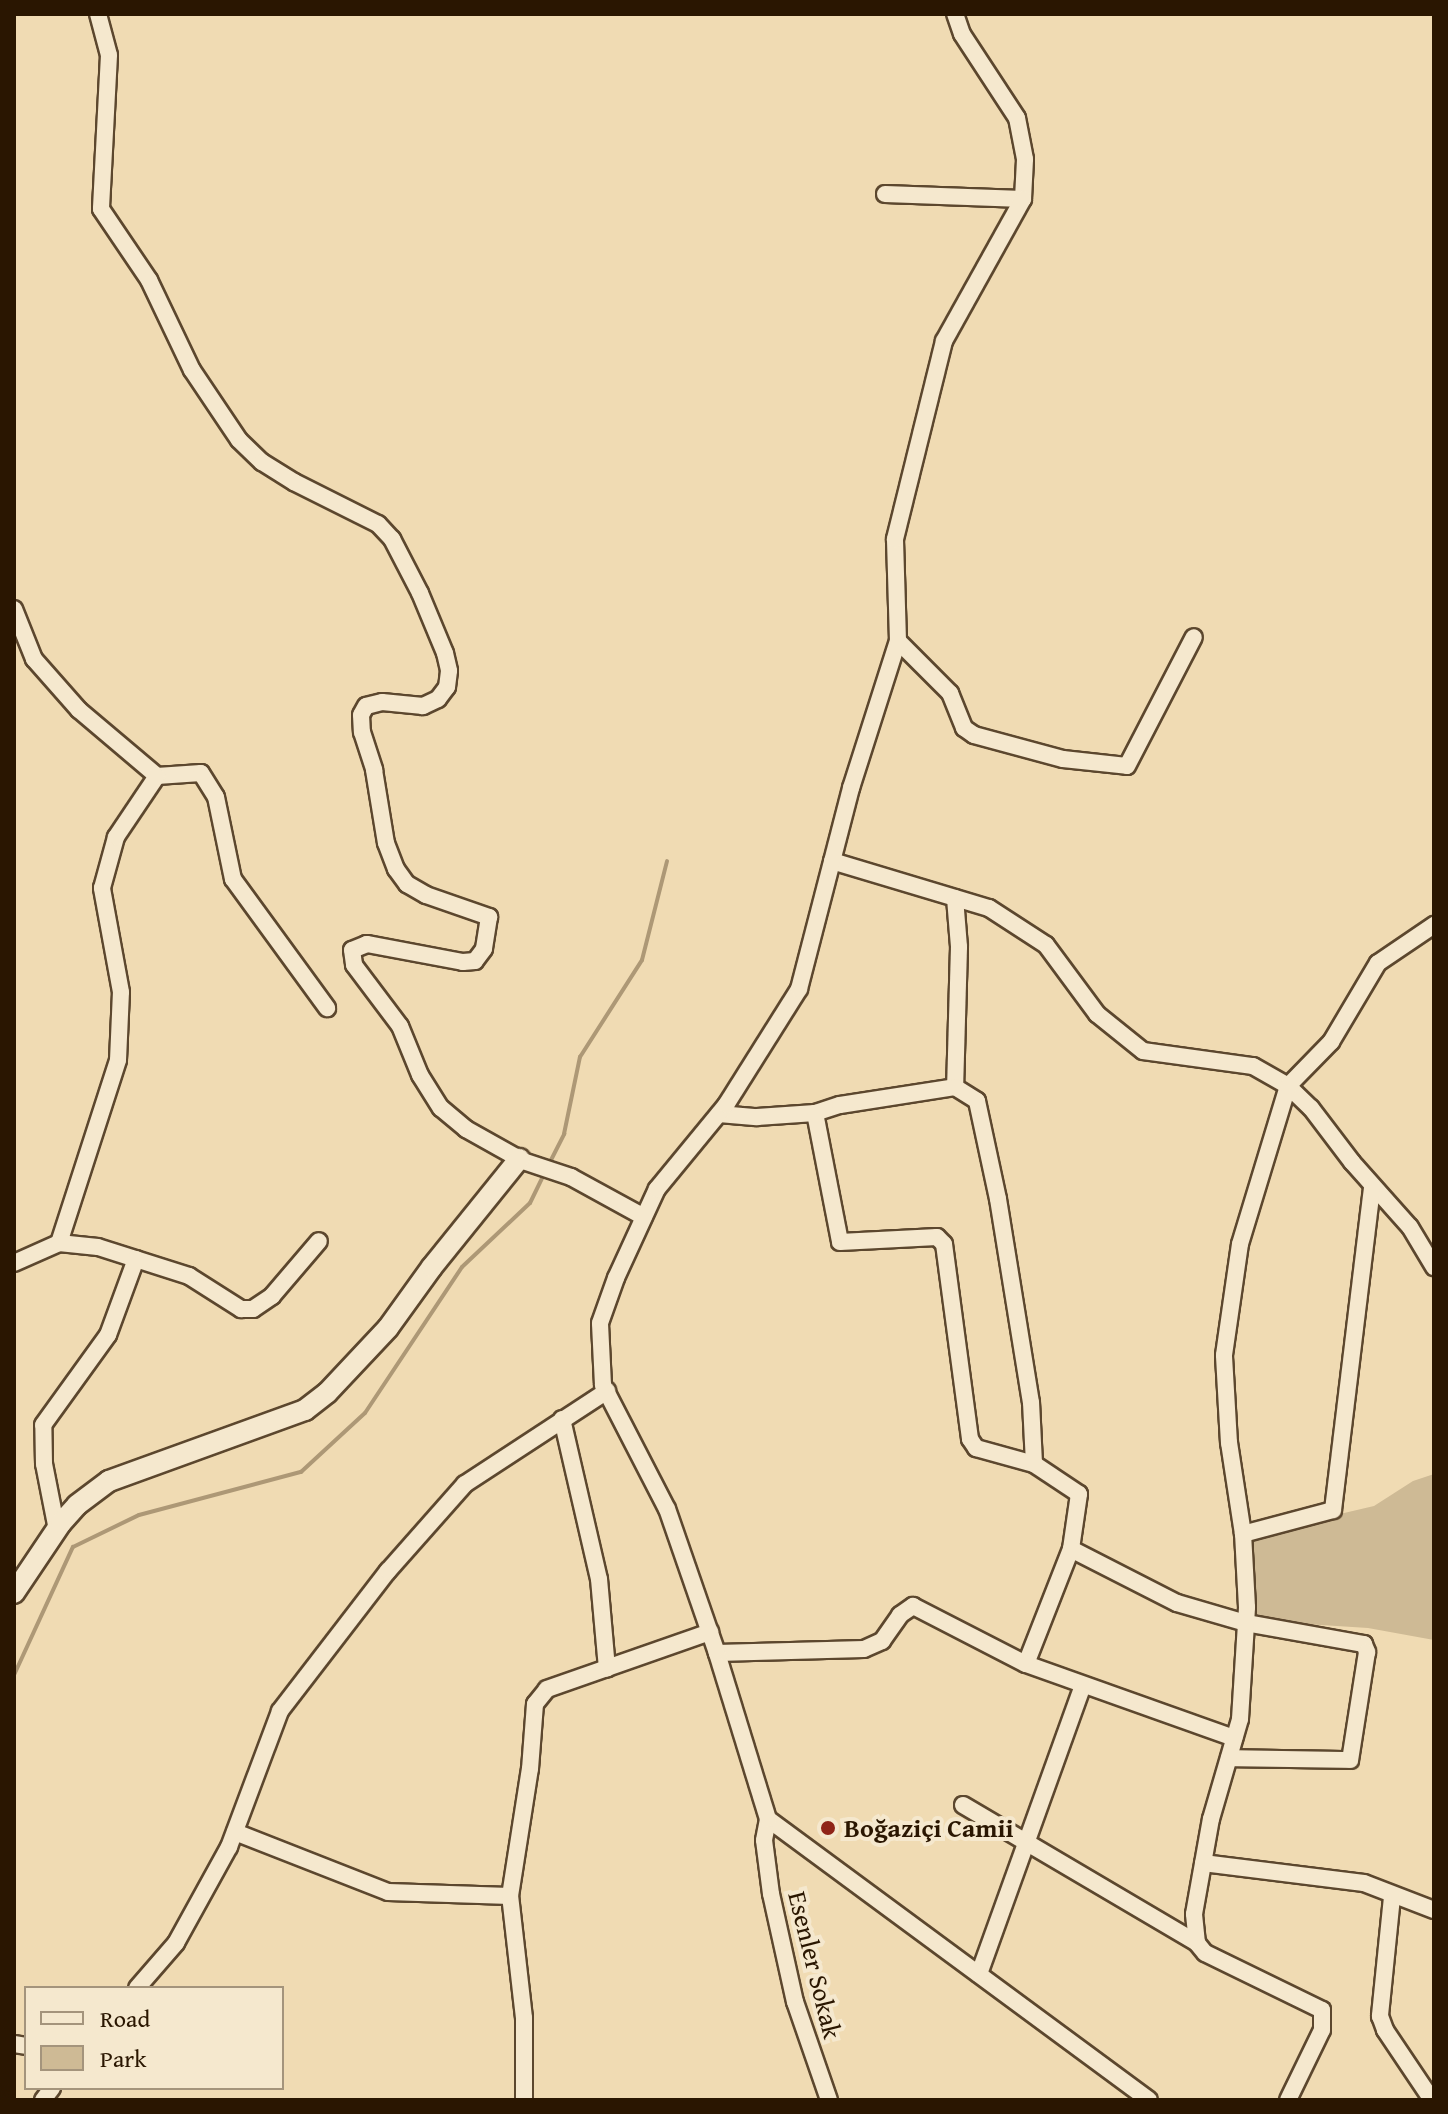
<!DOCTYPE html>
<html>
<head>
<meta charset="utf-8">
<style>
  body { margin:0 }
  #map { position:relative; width:1448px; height:2114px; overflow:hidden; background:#f0dbb3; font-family:"Gentium Book Plus",serif }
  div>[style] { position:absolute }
  .green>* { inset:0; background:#ceba95 }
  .stream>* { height:4px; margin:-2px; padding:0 2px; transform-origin:2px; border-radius:2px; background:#ad9876 }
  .roads { filter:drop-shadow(2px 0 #5c472e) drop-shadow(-2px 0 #5c472e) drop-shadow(0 2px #5c472e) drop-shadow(0 -2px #5c472e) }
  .minor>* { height:16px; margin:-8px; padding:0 8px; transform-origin:8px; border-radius:8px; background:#f5e8ce }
  .tertiary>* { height:20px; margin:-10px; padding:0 10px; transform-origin:10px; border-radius:10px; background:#f5e8ce }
  .dots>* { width:22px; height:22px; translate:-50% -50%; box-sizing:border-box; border:4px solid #f5e8ce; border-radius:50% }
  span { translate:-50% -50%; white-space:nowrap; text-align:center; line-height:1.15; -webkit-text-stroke:8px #f5e8ce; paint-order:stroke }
  .poi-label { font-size:26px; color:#2a1601; font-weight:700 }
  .left { translate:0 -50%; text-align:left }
  .street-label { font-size:26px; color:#2a1601 }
  .frame { position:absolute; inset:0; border:16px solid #2a1601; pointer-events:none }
  .legend { position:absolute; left:24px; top:1986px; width:260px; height:104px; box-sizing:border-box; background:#f5e8ce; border:2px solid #a4947c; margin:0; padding:10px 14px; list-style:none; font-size:24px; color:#2a1601 }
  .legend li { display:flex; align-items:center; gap:16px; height:40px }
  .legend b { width:40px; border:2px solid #a4947c }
</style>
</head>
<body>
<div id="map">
  <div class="green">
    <div style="clip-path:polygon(1434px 1474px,1434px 1640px,1368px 1628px,1257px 1621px,1251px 1540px,1263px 1532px,1374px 1506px,1413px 1481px)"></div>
  </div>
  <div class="stream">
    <div style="left:549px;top:1164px;width:34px;rotate:-63deg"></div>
    <div style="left:564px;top:1134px;width:79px;rotate:-78.3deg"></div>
    <div style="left:580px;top:1057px;width:115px;rotate:-57.4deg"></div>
    <div style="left:642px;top:960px;width:102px;rotate:-75.8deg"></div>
    <div style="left:14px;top:1675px;width:141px;rotate:-65.3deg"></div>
    <div style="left:73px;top:1547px;width:73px;rotate:-25.9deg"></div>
    <div style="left:139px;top:1515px;width:168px;rotate:-14.9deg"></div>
    <div style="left:301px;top:1472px;width:87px;rotate:-42.7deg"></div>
    <div style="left:365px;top:1413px;width:175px;rotate:-56.4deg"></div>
    <div style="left:462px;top:1267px;width:93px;rotate:-43.3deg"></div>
    <div style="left:530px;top:1203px;width:34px;rotate:-64deg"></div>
  </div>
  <div class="roads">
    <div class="minor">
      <div style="left:98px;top:14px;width:42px;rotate:75deg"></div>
      <div style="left:109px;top:55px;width:154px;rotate:93deg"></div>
      <div style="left:101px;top:209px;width:86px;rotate:55.9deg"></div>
      <div style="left:149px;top:280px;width:100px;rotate:64.5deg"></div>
      <div style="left:192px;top:370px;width:84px;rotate:56.1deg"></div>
      <div style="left:239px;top:440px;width:32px;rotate:44deg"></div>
      <div style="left:262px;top:462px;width:38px;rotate:32deg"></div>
      <div style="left:294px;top:482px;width:94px;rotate:26.6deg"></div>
      <div style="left:378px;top:524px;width:21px;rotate:47deg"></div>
      <div style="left:392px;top:539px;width:61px;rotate:62.6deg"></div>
      <div style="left:420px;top:593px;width:65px;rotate:67.4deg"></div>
      <div style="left:445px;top:653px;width:18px;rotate:77deg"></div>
      <div style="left:449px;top:671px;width:16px;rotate:97deg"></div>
      <div style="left:447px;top:687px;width:15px;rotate:127deg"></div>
      <div style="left:438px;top:699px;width:17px;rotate:155deg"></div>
      <div style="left:423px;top:706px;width:41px;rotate:-174.4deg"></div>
      <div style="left:382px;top:702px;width:16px;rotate:166deg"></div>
      <div style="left:366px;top:706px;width:10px;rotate:119deg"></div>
      <div style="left:361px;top:715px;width:17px;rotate:87deg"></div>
      <div style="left:362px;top:732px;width:40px;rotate:72deg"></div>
      <div style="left:374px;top:770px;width:74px;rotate:80.7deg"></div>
      <div style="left:386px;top:843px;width:28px;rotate:69deg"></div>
      <div style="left:396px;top:869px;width:19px;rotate:54deg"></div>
      <div style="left:407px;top:884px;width:22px;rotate:30deg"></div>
      <div style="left:426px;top:895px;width:67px;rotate:19.2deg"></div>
      <div style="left:489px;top:917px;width:32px;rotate:99deg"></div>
      <div style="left:484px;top:949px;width:15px;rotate:127deg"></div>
      <div style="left:475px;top:961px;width:12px;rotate:175deg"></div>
      <div style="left:463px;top:962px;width:98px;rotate:-169.4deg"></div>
      <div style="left:367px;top:944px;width:16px;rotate:158deg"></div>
      <div style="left:352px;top:950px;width:15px;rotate:82deg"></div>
      <div style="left:354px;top:965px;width:76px;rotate:53deg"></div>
      <div style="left:400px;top:1026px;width:53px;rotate:67.8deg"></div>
      <div style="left:420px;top:1075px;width:39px;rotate:58deg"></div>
      <div style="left:441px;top:1108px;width:33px;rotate:40deg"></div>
      <div style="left:466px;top:1129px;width:65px;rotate:29.3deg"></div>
      <div style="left:523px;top:1161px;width:51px;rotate:18.4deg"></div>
      <div style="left:571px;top:1177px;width:83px;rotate:28.7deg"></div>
      <div style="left:885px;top:194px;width:138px;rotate:2.1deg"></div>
      <div style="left:1023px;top:199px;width:40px;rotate:-87.1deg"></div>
      <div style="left:1025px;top:159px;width:42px;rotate:-101deg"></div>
      <div style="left:1017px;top:118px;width:100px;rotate:-123.2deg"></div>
      <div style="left:962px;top:34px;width:21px;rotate:-109deg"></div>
      <div style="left:14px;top:609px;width:54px;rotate:68.2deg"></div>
      <div style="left:34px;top:659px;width:68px;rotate:48.6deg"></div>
      <div style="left:79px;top:710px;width:102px;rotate:40.2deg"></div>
      <div style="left:157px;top:776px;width:44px;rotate:-3.9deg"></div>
      <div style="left:201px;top:773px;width:28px;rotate:58deg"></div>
      <div style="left:216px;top:797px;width:84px;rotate:78.3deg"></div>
      <div style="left:233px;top:879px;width:160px;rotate:53.9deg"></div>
      <div style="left:898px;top:641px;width:74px;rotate:45deg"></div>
      <div style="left:950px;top:693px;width:38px;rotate:68deg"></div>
      <div style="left:964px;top:728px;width:12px;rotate:35deg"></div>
      <div style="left:974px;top:735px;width:92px;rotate:15.1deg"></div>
      <div style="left:1063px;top:759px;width:64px;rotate:6.2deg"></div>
      <div style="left:1127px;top:766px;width:145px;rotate:-62.6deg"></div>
      <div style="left:832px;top:861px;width:164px;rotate:16.7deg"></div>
      <div style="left:989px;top:908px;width:68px;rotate:33deg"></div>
      <div style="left:1046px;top:945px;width:86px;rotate:53.5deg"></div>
      <div style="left:1097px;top:1014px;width:59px;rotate:38.8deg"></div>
      <div style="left:1143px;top:1051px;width:111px;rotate:7.8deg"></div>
      <div style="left:1253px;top:1066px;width:40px;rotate:29.7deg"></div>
      <div style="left:1288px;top:1086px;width:32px;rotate:44deg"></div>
      <div style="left:1311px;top:1108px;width:68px;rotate:52.8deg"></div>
      <div style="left:1352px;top:1162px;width:87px;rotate:48.3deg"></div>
      <div style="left:1410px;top:1227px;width:47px;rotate:59deg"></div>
      <div style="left:955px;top:898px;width:49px;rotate:85.3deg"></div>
      <div style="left:959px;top:947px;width:140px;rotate:91.6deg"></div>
      <div style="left:815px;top:1113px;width:131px;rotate:79deg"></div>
      <div style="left:840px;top:1242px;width:97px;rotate:-3deg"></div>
      <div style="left:937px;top:1237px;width:10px;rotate:45deg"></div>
      <div style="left:944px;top:1244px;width:197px;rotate:82.4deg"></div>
      <div style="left:970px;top:1439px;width:11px;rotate:56deg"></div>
      <div style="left:976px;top:1448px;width:60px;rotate:15.4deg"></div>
      <div style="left:1034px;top:1464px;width:54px;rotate:33.7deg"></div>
      <div style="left:1079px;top:1494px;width:56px;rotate:98.3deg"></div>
      <div style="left:1071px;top:1549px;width:123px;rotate:111.4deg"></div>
      <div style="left:719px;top:1114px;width:38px;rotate:5deg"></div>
      <div style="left:757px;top:1117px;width:58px;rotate:-3.9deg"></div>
      <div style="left:815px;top:1113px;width:26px;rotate:-18deg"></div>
      <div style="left:840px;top:1105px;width:116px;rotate:-8.9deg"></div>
      <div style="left:955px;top:1087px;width:26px;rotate:32deg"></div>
      <div style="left:977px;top:1101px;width:100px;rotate:77.9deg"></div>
      <div style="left:998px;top:1199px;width:206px;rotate:80.8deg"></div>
      <div style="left:1031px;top:1402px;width:62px;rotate:87.2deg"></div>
      <div style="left:59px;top:1243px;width:192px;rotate:-72.1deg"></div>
      <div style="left:118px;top:1060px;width:68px;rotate:-87.5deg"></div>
      <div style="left:121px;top:992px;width:106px;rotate:-100.4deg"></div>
      <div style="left:102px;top:888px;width:53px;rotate:-74.6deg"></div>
      <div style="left:116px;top:837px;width:73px;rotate:-56.1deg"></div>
      <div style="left:14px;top:1263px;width:49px;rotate:-24deg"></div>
      <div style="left:59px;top:1243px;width:39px;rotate:6deg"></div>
      <div style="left:98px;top:1247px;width:96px;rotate:17.7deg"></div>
      <div style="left:189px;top:1276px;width:62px;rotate:32.4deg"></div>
      <div style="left:241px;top:1309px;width:12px"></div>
      <div style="left:253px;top:1309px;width:23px;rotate:-34deg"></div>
      <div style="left:272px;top:1296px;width:72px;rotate:-49.5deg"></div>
      <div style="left:562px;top:1419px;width:164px;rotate:77deg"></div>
      <div style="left:599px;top:1579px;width:90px;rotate:84.9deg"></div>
      <div style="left:57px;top:1530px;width:67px;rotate:-101.1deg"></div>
      <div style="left:44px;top:1464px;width:39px;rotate:-91deg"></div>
      <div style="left:43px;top:1425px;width:111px;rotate:-54.2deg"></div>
      <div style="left:108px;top:1335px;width:81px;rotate:-69.8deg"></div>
      <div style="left:1243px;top:1534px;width:93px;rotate:-14.9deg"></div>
      <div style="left:1333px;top:1510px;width:326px;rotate:-83.1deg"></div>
      <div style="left:1071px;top:1549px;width:119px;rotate:27deg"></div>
      <div style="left:1177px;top:1603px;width:72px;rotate:16.2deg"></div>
      <div style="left:1246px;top:1623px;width:120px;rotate:10.1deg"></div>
      <div style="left:1364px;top:1644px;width:9px;rotate:69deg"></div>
      <div style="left:1367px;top:1652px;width:109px;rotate:98.9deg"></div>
      <div style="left:1350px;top:1760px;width:121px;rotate:-179.1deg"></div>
      <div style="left:717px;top:1653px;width:147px;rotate:-1.6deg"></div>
      <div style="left:864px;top:1649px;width:20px;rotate:-24deg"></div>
      <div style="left:882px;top:1641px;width:32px;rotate:-55deg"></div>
      <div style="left:900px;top:1615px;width:16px;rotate:-35deg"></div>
      <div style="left:913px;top:1606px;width:127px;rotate:27.2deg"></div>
      <div style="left:1026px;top:1664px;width:221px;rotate:19.6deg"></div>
      <div style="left:963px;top:1805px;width:272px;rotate:30.5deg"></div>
      <div style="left:768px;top:1819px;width:473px;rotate:36.4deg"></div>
      <div style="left:235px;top:1832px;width:164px;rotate:21.4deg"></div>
      <div style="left:388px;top:1892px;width:122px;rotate:1.9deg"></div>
      <div style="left:1203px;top:1863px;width:162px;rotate:7.1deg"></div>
      <div style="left:1364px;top:1883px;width:75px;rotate:21.1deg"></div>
      <div style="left:1392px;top:1897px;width:120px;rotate:95.8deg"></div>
      <div style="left:1380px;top:2016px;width:15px;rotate:70deg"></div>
      <div style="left:1385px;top:2030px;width:84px;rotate:56.1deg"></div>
      <div style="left:979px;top:1974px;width:307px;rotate:-70.2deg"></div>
      <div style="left:137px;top:1988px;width:60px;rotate:-49.1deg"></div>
      <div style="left:176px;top:1943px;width:110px;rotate:-61.1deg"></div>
      <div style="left:229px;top:1847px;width:145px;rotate:-69.4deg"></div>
      <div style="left:280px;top:1711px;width:177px;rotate:-52.4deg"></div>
      <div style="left:388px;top:1571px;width:116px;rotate:-48.5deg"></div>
      <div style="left:465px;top:1484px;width:170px;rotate:-33.2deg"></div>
      <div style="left:14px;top:2044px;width:12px;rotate:9deg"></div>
      <div style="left:43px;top:2100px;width:15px;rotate:-53deg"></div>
      <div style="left:524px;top:2100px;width:82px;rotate:-90deg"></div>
      <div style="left:524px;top:2018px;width:123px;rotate:-96.5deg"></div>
      <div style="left:510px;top:1896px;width:129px;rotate:-81.1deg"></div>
      <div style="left:530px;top:1769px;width:65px;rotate:-85.6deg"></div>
      <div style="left:535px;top:1704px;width:19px;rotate:-51deg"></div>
      <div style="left:547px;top:1689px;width:173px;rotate:-19.3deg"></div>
      <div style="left:829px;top:2100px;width:104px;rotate:-109.1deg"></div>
      <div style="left:795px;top:2002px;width:111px;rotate:-102.5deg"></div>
      <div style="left:771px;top:1894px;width:54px;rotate:-97.4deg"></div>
      <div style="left:764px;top:1840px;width:21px;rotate:-79deg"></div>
      <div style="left:768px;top:1819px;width:174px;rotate:-107.1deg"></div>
      <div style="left:717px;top:1653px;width:152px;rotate:-109.1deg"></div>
      <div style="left:667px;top:1509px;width:140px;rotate:-117.3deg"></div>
      <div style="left:603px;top:1385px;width:62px;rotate:-92.8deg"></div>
      <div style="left:600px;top:1323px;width:48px;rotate:-70.4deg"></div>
      <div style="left:616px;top:1278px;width:98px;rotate:-65.3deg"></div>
      <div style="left:657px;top:1189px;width:109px;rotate:-50.6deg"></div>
      <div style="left:726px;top:1105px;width:137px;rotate:-57.8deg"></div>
      <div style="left:799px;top:989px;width:208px;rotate:-75.5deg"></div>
      <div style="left:851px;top:788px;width:154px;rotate:-72.3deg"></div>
      <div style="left:898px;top:641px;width:102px;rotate:-91.7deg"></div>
      <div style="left:895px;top:539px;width:204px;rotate:-76.1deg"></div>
      <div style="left:944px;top:341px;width:162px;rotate:-60.9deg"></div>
      <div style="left:1288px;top:2100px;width:78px;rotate:-64.1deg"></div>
      <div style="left:1322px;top:2030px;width:20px;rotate:-90deg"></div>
      <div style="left:1322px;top:2010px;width:130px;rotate:-154deg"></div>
      <div style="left:1205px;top:1953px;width:13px;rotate:-129deg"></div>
      <div style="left:1197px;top:1943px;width:29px;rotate:-96deg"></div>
      <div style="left:1194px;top:1914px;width:97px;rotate:-79.9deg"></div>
      <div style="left:1211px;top:1819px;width:104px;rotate:-73.8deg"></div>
      <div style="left:1240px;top:1719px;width:112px;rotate:-86.4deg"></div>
      <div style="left:1247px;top:1607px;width:73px;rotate:-93.1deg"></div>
      <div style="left:1243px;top:1534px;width:92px;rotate:-98.7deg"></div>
      <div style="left:1229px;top:1443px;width:88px;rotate:-93.3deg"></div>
      <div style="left:1224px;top:1355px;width:112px;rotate:-81.8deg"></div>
      <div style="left:1240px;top:1244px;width:165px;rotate:-73.1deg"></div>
      <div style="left:1288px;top:1086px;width:62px;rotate:-45.7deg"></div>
      <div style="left:1331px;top:1042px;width:92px;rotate:-59.3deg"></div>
      <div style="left:1378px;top:963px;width:68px;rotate:-34.2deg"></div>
    </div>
    <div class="tertiary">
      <div style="left:14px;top:1593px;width:84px;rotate:-56.1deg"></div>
      <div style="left:61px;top:1523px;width:24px;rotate:-48deg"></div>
      <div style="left:77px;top:1505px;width:40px;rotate:-37deg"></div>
      <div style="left:109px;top:1481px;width:208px;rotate:-19.9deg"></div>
      <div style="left:305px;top:1410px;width:28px;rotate:-38deg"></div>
      <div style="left:327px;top:1393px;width:89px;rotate:-46.8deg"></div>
      <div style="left:388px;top:1328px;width:75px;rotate:-54.2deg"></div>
      <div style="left:432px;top:1267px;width:139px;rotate:-51.1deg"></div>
    </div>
  </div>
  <div class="dots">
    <div style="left:828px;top:1828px;background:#8f2418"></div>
  </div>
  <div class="poi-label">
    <span class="left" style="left:844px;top:1828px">Boğaziçi Camii</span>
  </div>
  <div class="street-label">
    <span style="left:815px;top:1965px;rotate:76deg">Esenler Sokak</span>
  </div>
  <div class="frame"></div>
  <ul class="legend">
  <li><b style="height:10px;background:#f5e8ce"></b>Road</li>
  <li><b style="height:22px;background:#ceba95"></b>Park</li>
  </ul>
</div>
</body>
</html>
